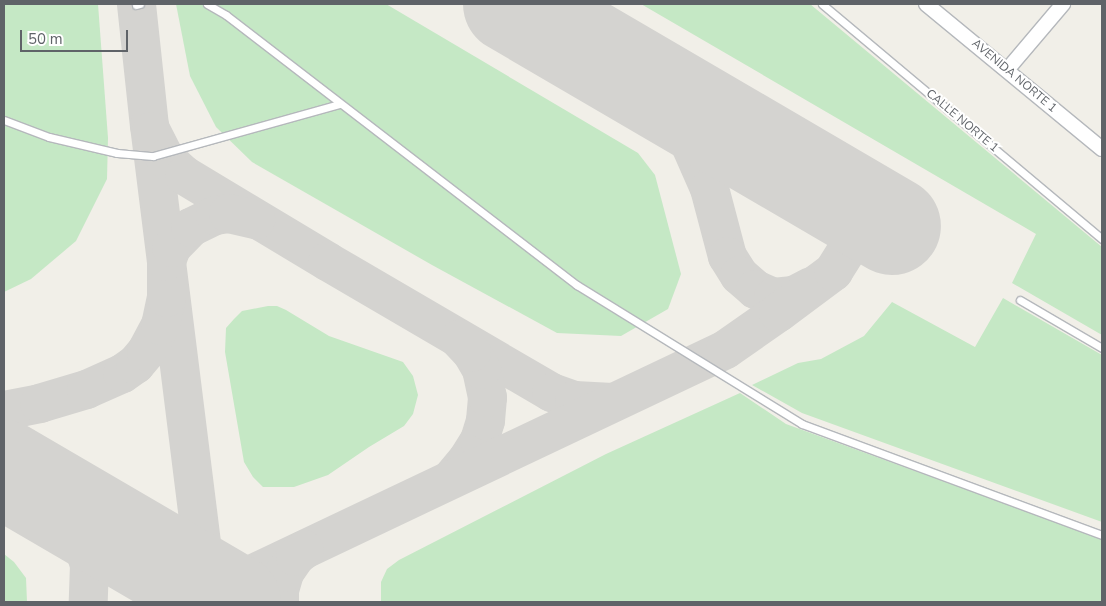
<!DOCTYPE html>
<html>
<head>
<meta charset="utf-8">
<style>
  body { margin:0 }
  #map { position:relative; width:1106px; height:606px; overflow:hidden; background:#f1efe8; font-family:"Nunito Sans",sans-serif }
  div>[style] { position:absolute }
  .green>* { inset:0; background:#c5e8c5 }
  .taxiway>* { height:39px; margin:-19.5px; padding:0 19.5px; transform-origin:19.5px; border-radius:19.5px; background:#d4d3d0 }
  .runway>* { height:98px; margin:-49px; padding:0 49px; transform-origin:49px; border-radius:49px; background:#d4d3d0 }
  .roads { filter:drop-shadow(1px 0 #b5b8bc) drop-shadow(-1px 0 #b5b8bc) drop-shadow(0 1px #b5b8bc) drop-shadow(0 -1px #b5b8bc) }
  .lane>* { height:7px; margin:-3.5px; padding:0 3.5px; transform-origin:3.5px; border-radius:3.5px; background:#fff }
  .street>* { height:14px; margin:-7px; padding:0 7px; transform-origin:7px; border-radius:7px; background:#fff }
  span { translate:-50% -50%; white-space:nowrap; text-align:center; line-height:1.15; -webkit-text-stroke:4px #fff; paint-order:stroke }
  .street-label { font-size:12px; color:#5f6368 }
  .frame { position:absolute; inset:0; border:5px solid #5f6368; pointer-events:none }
  .scale { position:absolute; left:20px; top:30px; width:108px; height:22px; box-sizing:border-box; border:2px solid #5f6368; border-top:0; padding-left:6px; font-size:15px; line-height:18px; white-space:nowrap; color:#5f6368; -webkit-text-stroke:4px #fff; paint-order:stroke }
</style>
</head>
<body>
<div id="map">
  <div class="green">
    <div style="clip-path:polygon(4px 4px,98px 4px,108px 138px,107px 179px,76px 241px,31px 279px,4px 292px)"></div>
    <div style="clip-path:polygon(176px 4px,386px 4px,638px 153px,655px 175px,681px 274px,668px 309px,621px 336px,557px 333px,432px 265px,252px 162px,216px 127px,190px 76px)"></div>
    <div style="clip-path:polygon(641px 4px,810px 4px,1102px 247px,1102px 335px,1012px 283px,1036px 234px)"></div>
    <div style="clip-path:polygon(1003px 298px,1102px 355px,1102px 522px,802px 413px,752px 385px,798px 363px,821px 359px,864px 336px,892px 302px,975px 347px)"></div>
    <div style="clip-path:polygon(268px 306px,277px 306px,286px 310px,329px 336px,403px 362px,413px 376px,418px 395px,413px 414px,404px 426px,369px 447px,328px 475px,294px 487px,263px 487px,253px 477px,244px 462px,225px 352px,226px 328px,234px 319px,242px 311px)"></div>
    <div style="clip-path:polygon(740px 393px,786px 424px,1102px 539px,1102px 602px,381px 602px,381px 582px,387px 569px,399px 560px,606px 454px)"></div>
    <div style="clip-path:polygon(4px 554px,14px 562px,26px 578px,27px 602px,4px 602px)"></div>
  </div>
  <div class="taxiway">
    <div style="left:136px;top:4px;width:122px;rotate:83.9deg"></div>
    <div style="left:149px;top:125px;width:481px;rotate:82.9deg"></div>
    <div style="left:616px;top:65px;width:49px;rotate:36.6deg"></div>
    <div style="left:655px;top:94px;width:45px;rotate:51.3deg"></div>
    <div style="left:683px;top:129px;width:64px;rotate:66.2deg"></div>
    <div style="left:709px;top:188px;width:70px;rotate:75.2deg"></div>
    <div style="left:727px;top:256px;width:22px;rotate:58deg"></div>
    <div style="left:739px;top:275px;width:21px;rotate:41deg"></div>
    <div style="left:755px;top:289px;width:20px;rotate:24deg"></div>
    <div style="left:773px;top:297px;width:20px;rotate:-6deg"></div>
    <div style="left:793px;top:295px;width:20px;rotate:-27deg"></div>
    <div style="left:151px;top:131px;width:30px;rotate:63deg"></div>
    <div style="left:165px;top:158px;width:25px;rotate:42deg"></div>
    <div style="left:184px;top:175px;width:167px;rotate:31deg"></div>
    <div style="left:327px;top:261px;width:259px;rotate:30.3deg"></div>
    <div style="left:551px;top:392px;width:24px;rotate:19deg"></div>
    <div style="left:574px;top:400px;width:38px;rotate:3deg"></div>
    <div style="left:4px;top:410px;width:36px;rotate:-11deg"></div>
    <div style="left:39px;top:403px;width:49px;rotate:-16.6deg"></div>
    <div style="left:86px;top:389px;width:39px;rotate:-24deg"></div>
    <div style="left:122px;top:373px;width:16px;rotate:-35deg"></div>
    <div style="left:135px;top:364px;width:17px;rotate:-50deg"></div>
    <div style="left:146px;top:351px;width:30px;rotate:-62deg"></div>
    <div style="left:160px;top:325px;width:29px;rotate:-78deg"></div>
    <div style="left:166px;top:297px;width:36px;rotate:-90deg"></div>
    <div style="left:166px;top:261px;width:15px;rotate:-70deg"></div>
    <div style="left:171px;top:247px;width:28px;rotate:-46deg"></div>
    <div style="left:190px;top:227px;width:28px;rotate:-26deg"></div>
    <div style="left:215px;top:215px;width:13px;rotate:-9deg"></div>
    <div style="left:228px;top:213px;width:28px;rotate:13deg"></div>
    <div style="left:452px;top:477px;width:23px;rotate:-50deg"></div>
    <div style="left:467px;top:459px;width:22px;rotate:-58deg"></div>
    <div style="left:479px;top:440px;width:21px;rotate:-73deg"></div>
    <div style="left:485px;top:420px;width:23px;rotate:-85deg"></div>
    <div style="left:487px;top:397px;width:29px;rotate:-102deg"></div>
    <div style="left:481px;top:369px;width:20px;rotate:-120deg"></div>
    <div style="left:471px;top:352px;width:18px;rotate:-133deg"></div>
    <div style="left:38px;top:489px;width:52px;rotate:45.8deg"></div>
    <div style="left:74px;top:526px;width:13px;rotate:63deg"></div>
    <div style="left:80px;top:538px;width:28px;rotate:71deg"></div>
    <div style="left:89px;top:564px;width:38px;rotate:92deg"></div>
    <div style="left:96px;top:523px;width:95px;rotate:26.3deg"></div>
    <div style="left:181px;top:565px;width:24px;rotate:12deg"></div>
    <div style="left:204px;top:570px;width:23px"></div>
    <div style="left:192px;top:602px;width:590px;rotate:-25.39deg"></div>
    <div style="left:725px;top:349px;width:65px;rotate:-34.9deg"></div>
    <div style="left:778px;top:312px;width:69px;rotate:-36.7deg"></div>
    <div style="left:833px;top:271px;width:70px;rotate:-57.9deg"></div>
    <div style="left:279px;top:602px;width:12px;rotate:-90deg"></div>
    <div style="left:279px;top:590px;width:19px;rotate:-74deg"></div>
    <div style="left:284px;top:572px;width:19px;rotate:-55deg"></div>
    <div style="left:295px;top:556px;width:11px;rotate:-38deg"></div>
  </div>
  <div class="runway">
    <div style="left:512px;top:4px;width:440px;rotate:30.3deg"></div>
    <div style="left:4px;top:469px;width:264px;rotate:30.3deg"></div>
  </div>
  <div class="roads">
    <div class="lane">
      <div style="left:207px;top:4px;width:22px;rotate:30deg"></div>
      <div style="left:226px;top:15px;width:443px;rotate:37.6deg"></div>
      <div style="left:577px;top:285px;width:264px;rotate:31.7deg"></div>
      <div style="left:802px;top:424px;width:320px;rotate:20.3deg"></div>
      <div style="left:822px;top:4px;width:366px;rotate:40deg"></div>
      <div style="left:136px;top:5px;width:4px;rotate:-14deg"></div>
      <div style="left:4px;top:120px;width:48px;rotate:20.7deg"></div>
      <div style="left:49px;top:137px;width:70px;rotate:13.2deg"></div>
      <div style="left:117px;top:153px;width:36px;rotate:5deg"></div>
      <div style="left:153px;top:156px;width:193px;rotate:-15.6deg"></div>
      <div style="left:1020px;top:300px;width:95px;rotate:30.3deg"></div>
    </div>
    <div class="street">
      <div style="left:926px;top:4px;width:228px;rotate:39.5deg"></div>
      <div style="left:1007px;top:70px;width:87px;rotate:-49.7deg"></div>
    </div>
  </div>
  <div class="street-label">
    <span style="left:1014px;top:76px;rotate:40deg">AVENIDA NORTE 1</span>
    <span style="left:962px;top:121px;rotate:40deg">CALLE NORTE 1</span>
  </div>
  <div class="frame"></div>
  <div class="scale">50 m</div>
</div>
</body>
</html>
